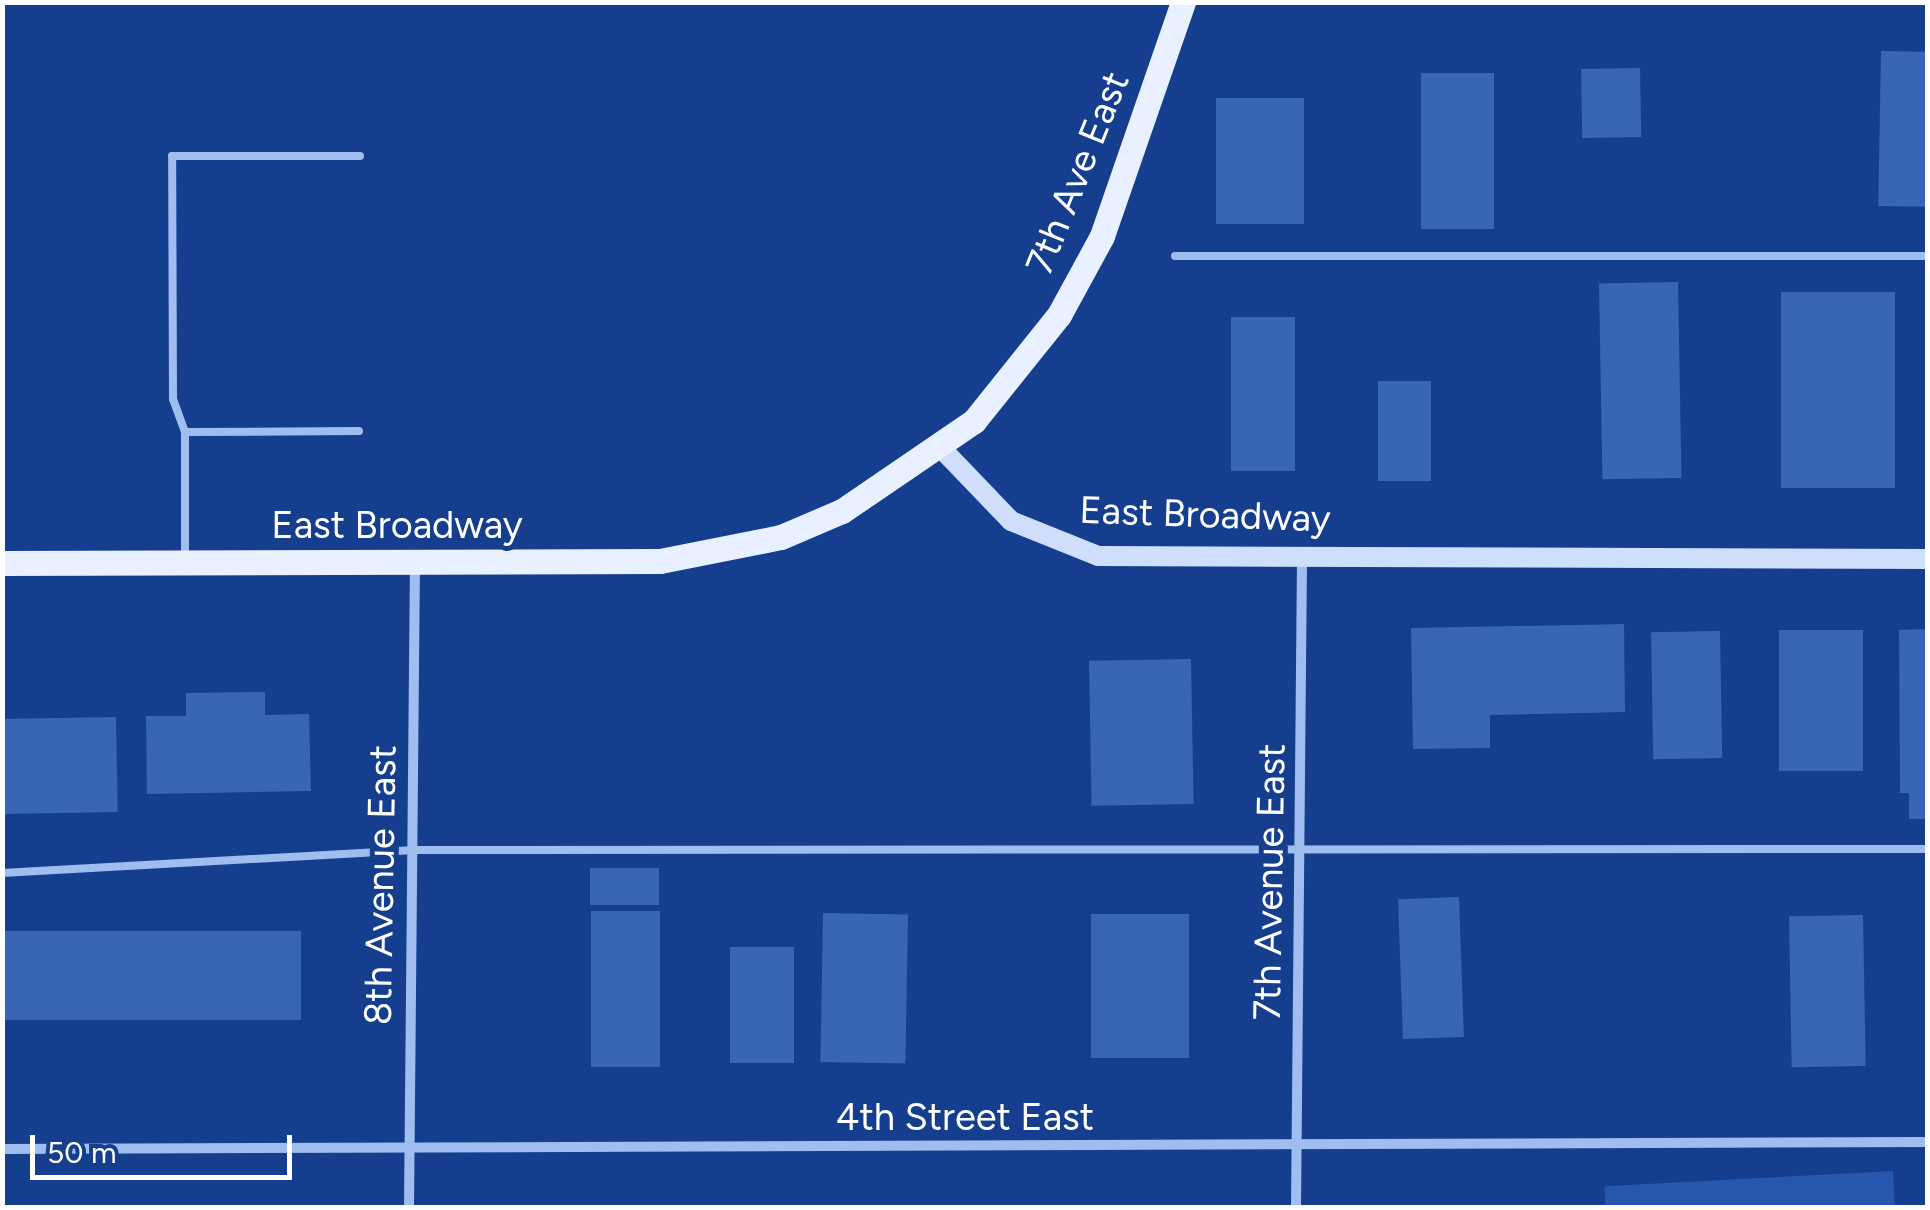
<!DOCTYPE html>
<html>
<head>
<meta charset="utf-8">
<style>
  body { margin:0 }
  #map { position:relative; width:1930px; height:1210px; overflow:hidden; background:#153f8e; font-family:Figtree,sans-serif }
  div>[style] { position:absolute }
  .green>* { inset:0; background:#2757ad; transform-origin:0 0 }
  .building>* { inset:0; background:#3965b5; transform-origin:0 0 }
  .service>* { height:8px; margin:-4px; padding:0 4px; transform-origin:4px; border-radius:4px; background:#a0bdf0 }
  .minor>* { height:10px; margin:-5px; padding:0 5px; transform-origin:5px; border-radius:5px; background:#a0bdf0 }
  .secondary>* { height:20px; margin:-10px; padding:0 10px; transform-origin:10px; border-radius:10px; background:#cedefb }
  .primary>* { height:25px; margin:-12.5px; padding:0 12.5px; transform-origin:12.5px; border-radius:12.5px; background:#e9f0ff }
  span { translate:-50% -50%; white-space:nowrap; text-align:center; line-height:1.15; -webkit-text-stroke:10px #153f8e; paint-order:stroke }
  .street-label { font-size:38px; color:#fff }
  .frame { position:absolute; inset:0; border:5px solid #fff; pointer-events:none }
  .scale { position:absolute; left:30px; top:1135px; width:262px; height:45px; box-sizing:border-box; border:5px solid #fff; border-top:0; padding-left:12px; font-size:30px; line-height:35px; white-space:nowrap; color:#fff; -webkit-text-stroke:8px #153f8e; paint-order:stroke }
</style>
</head>
<body>
<div id="map">
  <div class="green">
    <div style="left:1893px;top:1171px;width:36px;height:289px;rotate:87deg"></div>
  </div>
  <div class="building">
    <div style="left:1881px;top:51px;width:47px;height:155px;rotate:1deg"></div>
    <div style="left:1640px;top:68px;width:69px;height:59px;rotate:89deg"></div>
    <div style="left:1421px;top:73px;width:73px;height:156px"></div>
    <div style="left:1216px;top:98px;width:88px;height:126px"></div>
    <div style="left:1678px;top:282px;width:196px;height:79px;rotate:89deg"></div>
    <div style="left:1781px;top:292px;width:114px;height:196px"></div>
    <div style="left:1231px;top:317px;width:64px;height:154px"></div>
    <div style="left:1378px;top:381px;width:53px;height:100px"></div>
    <div style="clip-path:polygon(1624px 624px,1625px 712px,1490px 715px,1490px 748px,1413px 749px,1411px 628px)"></div>
    <div style="clip-path:polygon(1928px 629px,1928px 819px,1909px 819px,1909px 793px,1900px 793px,1899px 630px)"></div>
    <div style="left:1779px;top:630px;width:84px;height:141px"></div>
    <div style="left:1720px;top:631px;width:127px;height:69px;rotate:89deg"></div>
    <div style="left:1191px;top:659px;width:145px;height:102px;rotate:89deg"></div>
    <div style="clip-path:polygon(265px 692px,265px 715px,309px 714px,311px 791px,147px 794px,146px 716px,186px 716px,186px 693px)"></div>
    <div style="left:116px;top:717px;width:95px;height:114px;rotate:89deg"></div>
    <div style="left:590px;top:868px;width:69px;height:37px"></div>
    <div style="left:1459px;top:897px;width:140px;height:61px;rotate:88deg"></div>
    <div style="left:591px;top:911px;width:69px;height:156px"></div>
    <div style="left:823px;top:913px;width:85px;height:149px;rotate:1deg"></div>
    <div style="left:1091px;top:914px;width:98px;height:144px"></div>
    <div style="left:1863px;top:915px;width:151px;height:74px;rotate:89deg"></div>
    <div style="left:2px;top:931px;width:299px;height:89px"></div>
    <div style="left:730px;top:947px;width:64px;height:116px"></div>
  </div>
  <div class="service">
    <div style="left:1175px;top:256px;width:753px"></div>
    <div style="left:185px;top:432px;width:174px;rotate:-0.3deg"></div>
    <div style="left:185px;top:559px;width:127px;rotate:-90deg"></div>
    <div style="left:185px;top:432px;width:35px;rotate:-110deg"></div>
    <div style="left:173px;top:399px;width:243px;rotate:-90.2deg"></div>
    <div style="left:172px;top:156px;width:188px"></div>
    <div style="left:2px;top:873px;width:409px;rotate:-3.2deg"></div>
    <div style="left:410px;top:850px;width:1518px;rotate:-0.04deg"></div>
  </div>
  <div class="minor">
    <div style="left:2px;top:1149px;width:1926px;rotate:-0.21deg"></div>
    <div style="left:409px;top:1208px;width:643px;rotate:-89.47deg"></div>
    <div style="left:1296px;top:1208px;width:650px;rotate:-89.47deg"></div>
  </div>
  <div class="secondary">
    <div style="left:942px;top:449px;width:100px;rotate:46.2deg"></div>
    <div style="left:1011px;top:521px;width:94px;rotate:21.9deg"></div>
    <div style="left:1098px;top:556px;width:830px;rotate:0.21deg"></div>
  </div>
  <div class="primary">
    <div style="left:2px;top:563px;width:658px;rotate:-0.17deg"></div>
    <div style="left:660px;top:561px;width:123px;rotate:-11.2deg"></div>
    <div style="left:781px;top:537px;width:66px;rotate:-23.1deg"></div>
    <div style="left:842px;top:511px;width:160px;rotate:-34.3deg"></div>
    <div style="left:974px;top:421px;width:136px;rotate:-51.3deg"></div>
    <div style="left:1059px;top:315px;width:90px;rotate:-61.4deg"></div>
    <div style="left:1102px;top:236px;width:248px;rotate:-70.9deg"></div>
  </div>
  <div class="street-label">
    <span style="left:1078px;top:173px;rotate:-68deg">7th Ave East</span>
    <span style="left:1205px;top:515px;rotate:2deg">East Broadway</span>
    <span style="left:397px;top:526px">East Broadway</span>
    <span style="left:1270px;top:882px;rotate:-89deg">7th Avenue East</span>
    <span style="left:381px;top:885px;rotate:-89deg">8th Avenue East</span>
    <span style="left:965px;top:1118px">4th Street East</span>
  </div>
  <div class="frame"></div>
  <div class="scale">50 m</div>
</div>
</body>
</html>
